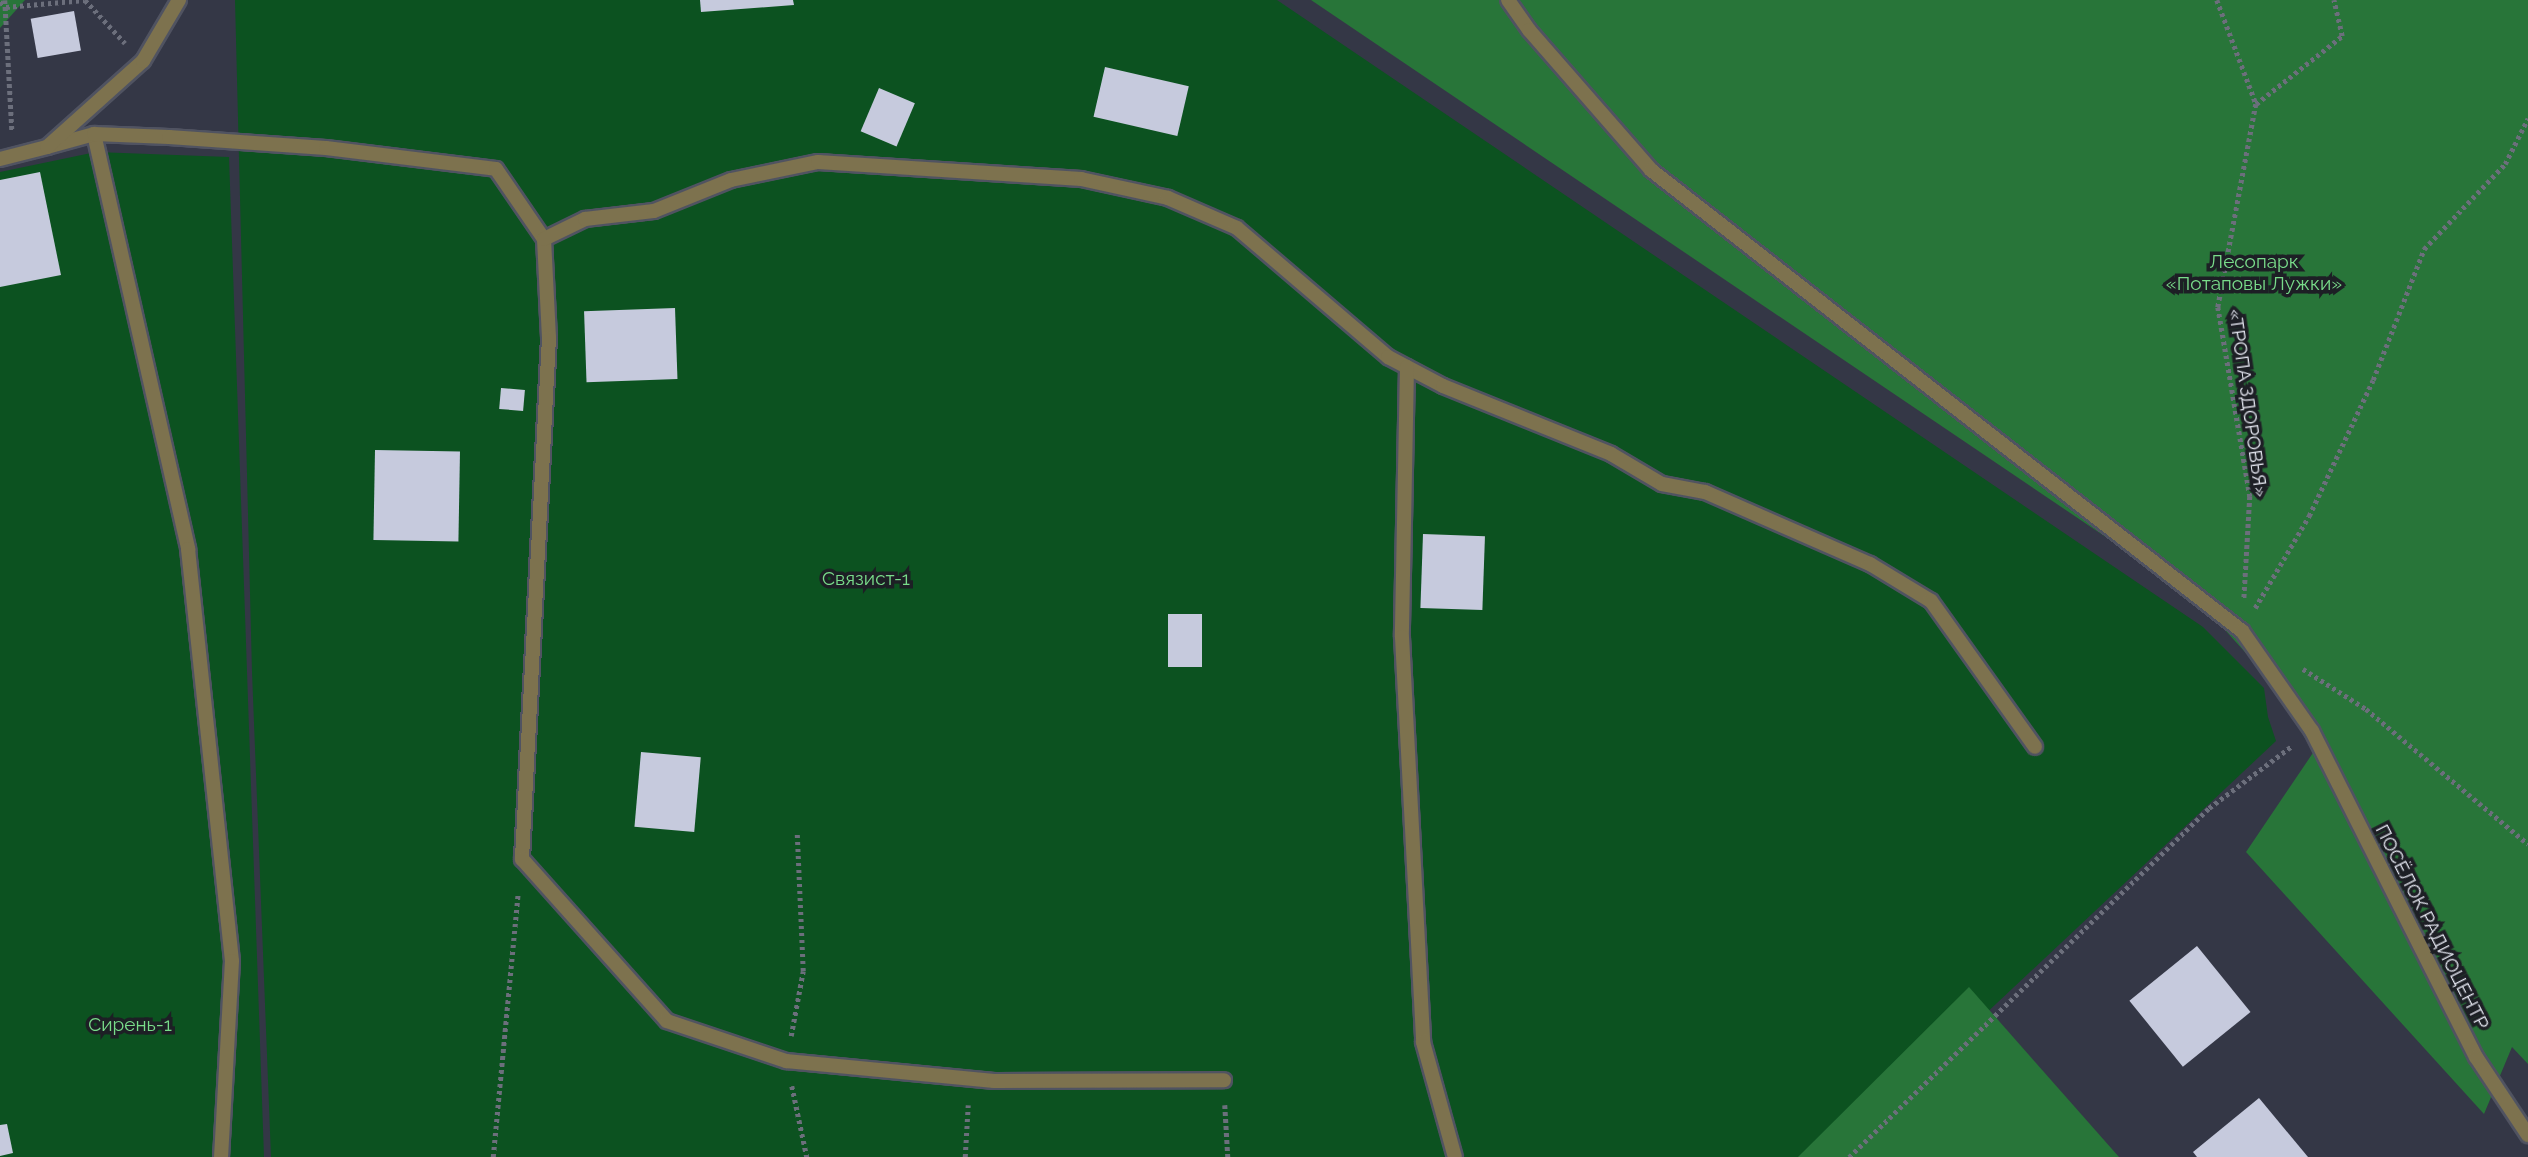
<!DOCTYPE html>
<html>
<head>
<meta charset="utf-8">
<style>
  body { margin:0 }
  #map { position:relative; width:2528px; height:1157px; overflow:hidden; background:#343746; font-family:Raleway,sans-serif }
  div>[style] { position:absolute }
  .green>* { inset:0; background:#0c5220 }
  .forest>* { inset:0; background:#287539 }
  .building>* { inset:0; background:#c6cadd; transform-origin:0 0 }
  .path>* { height:4.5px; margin-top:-2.25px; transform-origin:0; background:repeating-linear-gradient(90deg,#6c6f7c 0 3.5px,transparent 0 7px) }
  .roads { filter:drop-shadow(2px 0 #505361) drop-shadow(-2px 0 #505361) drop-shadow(0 2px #505361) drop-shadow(0 -2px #505361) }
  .service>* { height:14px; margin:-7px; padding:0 7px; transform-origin:7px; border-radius:7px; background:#7d724e }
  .minor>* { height:14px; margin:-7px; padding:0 7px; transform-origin:7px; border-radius:7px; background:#7d724e }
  span { translate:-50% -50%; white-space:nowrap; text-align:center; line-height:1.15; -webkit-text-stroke:7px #1d1f25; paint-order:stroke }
  .park-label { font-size:19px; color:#79dc8a }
  .street-label { font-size:19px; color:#e3e5ef }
</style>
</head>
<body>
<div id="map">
  <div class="green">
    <div style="clip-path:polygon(235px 0,1277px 0,2203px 627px,2264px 688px,2268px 717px,2276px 741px,1833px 1157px,271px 1157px,252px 672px)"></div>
    <div style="clip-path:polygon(96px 152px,229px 157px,264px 1157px,0 1157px,0 172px)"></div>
  </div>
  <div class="forest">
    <div style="clip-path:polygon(0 0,25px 0,0 28px)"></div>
    <div style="clip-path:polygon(1311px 0,2528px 0,2528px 1064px,2512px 1047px,2484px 1114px,2246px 852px,2323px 738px,2196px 598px)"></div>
    <div style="clip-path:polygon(1969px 987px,2119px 1157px,1798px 1157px)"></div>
  </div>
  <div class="building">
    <div style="clip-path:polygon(700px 0,793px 0,794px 5px,701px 12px)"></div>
    <div style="left:74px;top:11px;width:40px;height:44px;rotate:80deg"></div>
    <div style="left:1105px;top:67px;width:86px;height:51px;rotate:13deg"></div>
    <div style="left:879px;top:88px;width:39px;height:47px;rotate:23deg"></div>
    <div style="clip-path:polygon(40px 172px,61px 275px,0 287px,0 180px)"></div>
    <div style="left:675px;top:308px;width:71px;height:91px;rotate:88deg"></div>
    <div style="left:501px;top:388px;width:24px;height:21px;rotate:5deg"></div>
    <div style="left:375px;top:450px;width:85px;height:90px;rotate:1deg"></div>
    <div style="left:1423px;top:534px;width:62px;height:74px;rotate:2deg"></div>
    <div style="left:1168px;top:614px;width:34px;height:53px"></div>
    <div style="left:641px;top:752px;width:60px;height:75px;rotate:5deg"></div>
    <div style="left:2197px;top:946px;width:85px;height:87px;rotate:51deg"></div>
    <div style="clip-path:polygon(2259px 1098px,2308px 1157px,2197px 1157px,2193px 1152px)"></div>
    <div style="clip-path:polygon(7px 1124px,13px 1153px,0 1156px,0 1125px)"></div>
  </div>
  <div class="path">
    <div style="left:5px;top:0;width:131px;rotate:86.9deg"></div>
    <div style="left:2217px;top:0;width:111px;rotate:69.4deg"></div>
    <div style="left:2256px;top:104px;width:207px;rotate:100.6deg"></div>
    <div style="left:2218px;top:307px;width:192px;rotate:80.4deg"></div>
    <div style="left:2250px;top:496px;width:103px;rotate:93.3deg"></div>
    <div style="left:0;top:2px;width:8px;rotate:40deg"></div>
    <div style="left:6px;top:7px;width:79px;rotate:-5.1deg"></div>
    <div style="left:85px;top:0;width:59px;rotate:47.1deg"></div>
    <div style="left:2256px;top:104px;width:110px;rotate:-38.3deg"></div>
    <div style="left:2342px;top:36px;width:37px;rotate:-103deg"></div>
    <div style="left:2255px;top:608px;width:107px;rotate:-59.6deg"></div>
    <div style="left:2309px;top:516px;width:150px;rotate:-64.8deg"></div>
    <div style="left:2373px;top:380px;width:141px;rotate:-68.7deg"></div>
    <div style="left:2424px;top:249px;width:117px;rotate:-46.4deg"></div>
    <div style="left:2505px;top:164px;width:51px;rotate:-63.4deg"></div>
    <div style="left:2303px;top:669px;width:75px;rotate:32.4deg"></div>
    <div style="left:2366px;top:709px;width:211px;rotate:39.8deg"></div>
    <div style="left:791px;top:1036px;width:66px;rotate:-79.5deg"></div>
    <div style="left:803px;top:971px;width:138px;rotate:-92.5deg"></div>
    <div style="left:792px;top:1086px;width:73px;rotate:78.1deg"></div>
    <div style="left:1225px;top:1105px;width:52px;rotate:86.7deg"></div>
    <div style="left:493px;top:1157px;width:265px;rotate:-84.6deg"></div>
    <div style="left:965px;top:1157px;width:52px;rotate:-86.7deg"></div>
    <div style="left:1849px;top:1157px;width:501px;rotate:-44.11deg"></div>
    <div style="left:2209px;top:808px;width:104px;rotate:-36.8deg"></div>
  </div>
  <div class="roads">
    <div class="service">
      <div style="left:94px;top:134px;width:426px;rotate:77.2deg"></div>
      <div style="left:188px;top:549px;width:414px;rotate:83.9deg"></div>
      <div style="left:232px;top:961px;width:196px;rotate:93.2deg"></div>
      <div style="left:47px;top:147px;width:49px;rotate:-15.5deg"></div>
      <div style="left:94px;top:134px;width:75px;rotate:2.3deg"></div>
      <div style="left:169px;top:137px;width:157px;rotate:4deg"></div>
      <div style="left:326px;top:148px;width:171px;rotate:7deg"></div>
      <div style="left:496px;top:169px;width:85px;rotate:55.6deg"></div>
      <div style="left:544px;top:239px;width:99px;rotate:87.1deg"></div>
      <div style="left:549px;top:338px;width:522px;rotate:92.97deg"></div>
      <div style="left:522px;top:859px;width:217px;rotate:48.2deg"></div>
      <div style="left:667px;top:1021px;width:126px;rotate:18.6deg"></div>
      <div style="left:786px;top:1061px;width:209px;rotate:5.5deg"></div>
      <div style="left:994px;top:1081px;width:230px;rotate:-0.2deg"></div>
      <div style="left:544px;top:239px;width:46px;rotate:-26deg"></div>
      <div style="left:585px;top:219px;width:69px;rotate:-6.6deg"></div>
      <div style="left:654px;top:211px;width:83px;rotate:-21.9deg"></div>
      <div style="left:731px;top:180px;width:89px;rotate:-11.7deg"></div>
      <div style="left:818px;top:162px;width:264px;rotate:3.7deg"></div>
      <div style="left:1081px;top:179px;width:89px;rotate:12.3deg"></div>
      <div style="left:1168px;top:198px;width:75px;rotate:23.5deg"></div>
      <div style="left:1237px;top:228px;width:199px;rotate:40.5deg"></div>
      <div style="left:1388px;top:357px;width:62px;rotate:27.8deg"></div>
      <div style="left:1443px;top:386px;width:181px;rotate:22deg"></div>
      <div style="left:1611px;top:454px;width:59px;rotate:30.5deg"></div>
      <div style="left:1662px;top:484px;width:44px;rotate:10.5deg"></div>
      <div style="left:1705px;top:492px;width:180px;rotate:23.6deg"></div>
      <div style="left:1870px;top:564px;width:71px;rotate:31.2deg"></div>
      <div style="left:1931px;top:601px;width:179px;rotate:54.5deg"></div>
      <div style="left:1407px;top:367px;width:270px;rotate:91.1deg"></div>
      <div style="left:1402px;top:637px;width:406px;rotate:87deg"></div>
      <div style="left:1423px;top:1042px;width:119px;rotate:74.5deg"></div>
    </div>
    <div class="minor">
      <div style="left:1508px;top:0;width:37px;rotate:55deg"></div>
      <div style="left:1529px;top:30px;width:186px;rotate:48.9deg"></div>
      <div style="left:1651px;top:170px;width:750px;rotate:37.96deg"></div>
      <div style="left:2242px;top:631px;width:122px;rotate:55deg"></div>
      <div style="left:2312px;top:731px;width:365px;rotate:63.3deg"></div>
      <div style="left:2476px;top:1057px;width:94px;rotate:56.3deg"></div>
      <div style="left:0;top:159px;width:49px;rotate:-14.3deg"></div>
      <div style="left:47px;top:147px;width:129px;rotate:-41.9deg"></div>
      <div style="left:143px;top:61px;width:71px;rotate:-59.5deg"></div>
    </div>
  </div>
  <div class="park-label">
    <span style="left:2254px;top:273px">Лесопарк<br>«Потаповы Лужки»</span>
    <span style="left:866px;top:579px">Связист-1</span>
    <span style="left:130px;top:1025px">Сирень-1</span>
  </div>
  <div class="street-label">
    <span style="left:2248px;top:403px;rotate:82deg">«ТРОПА ЗДОРОВЬЯ»</span>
    <span style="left:2432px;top:927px;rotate:63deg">ПОСЁЛОК РАДИОЦЕНТР</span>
  </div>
</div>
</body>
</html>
